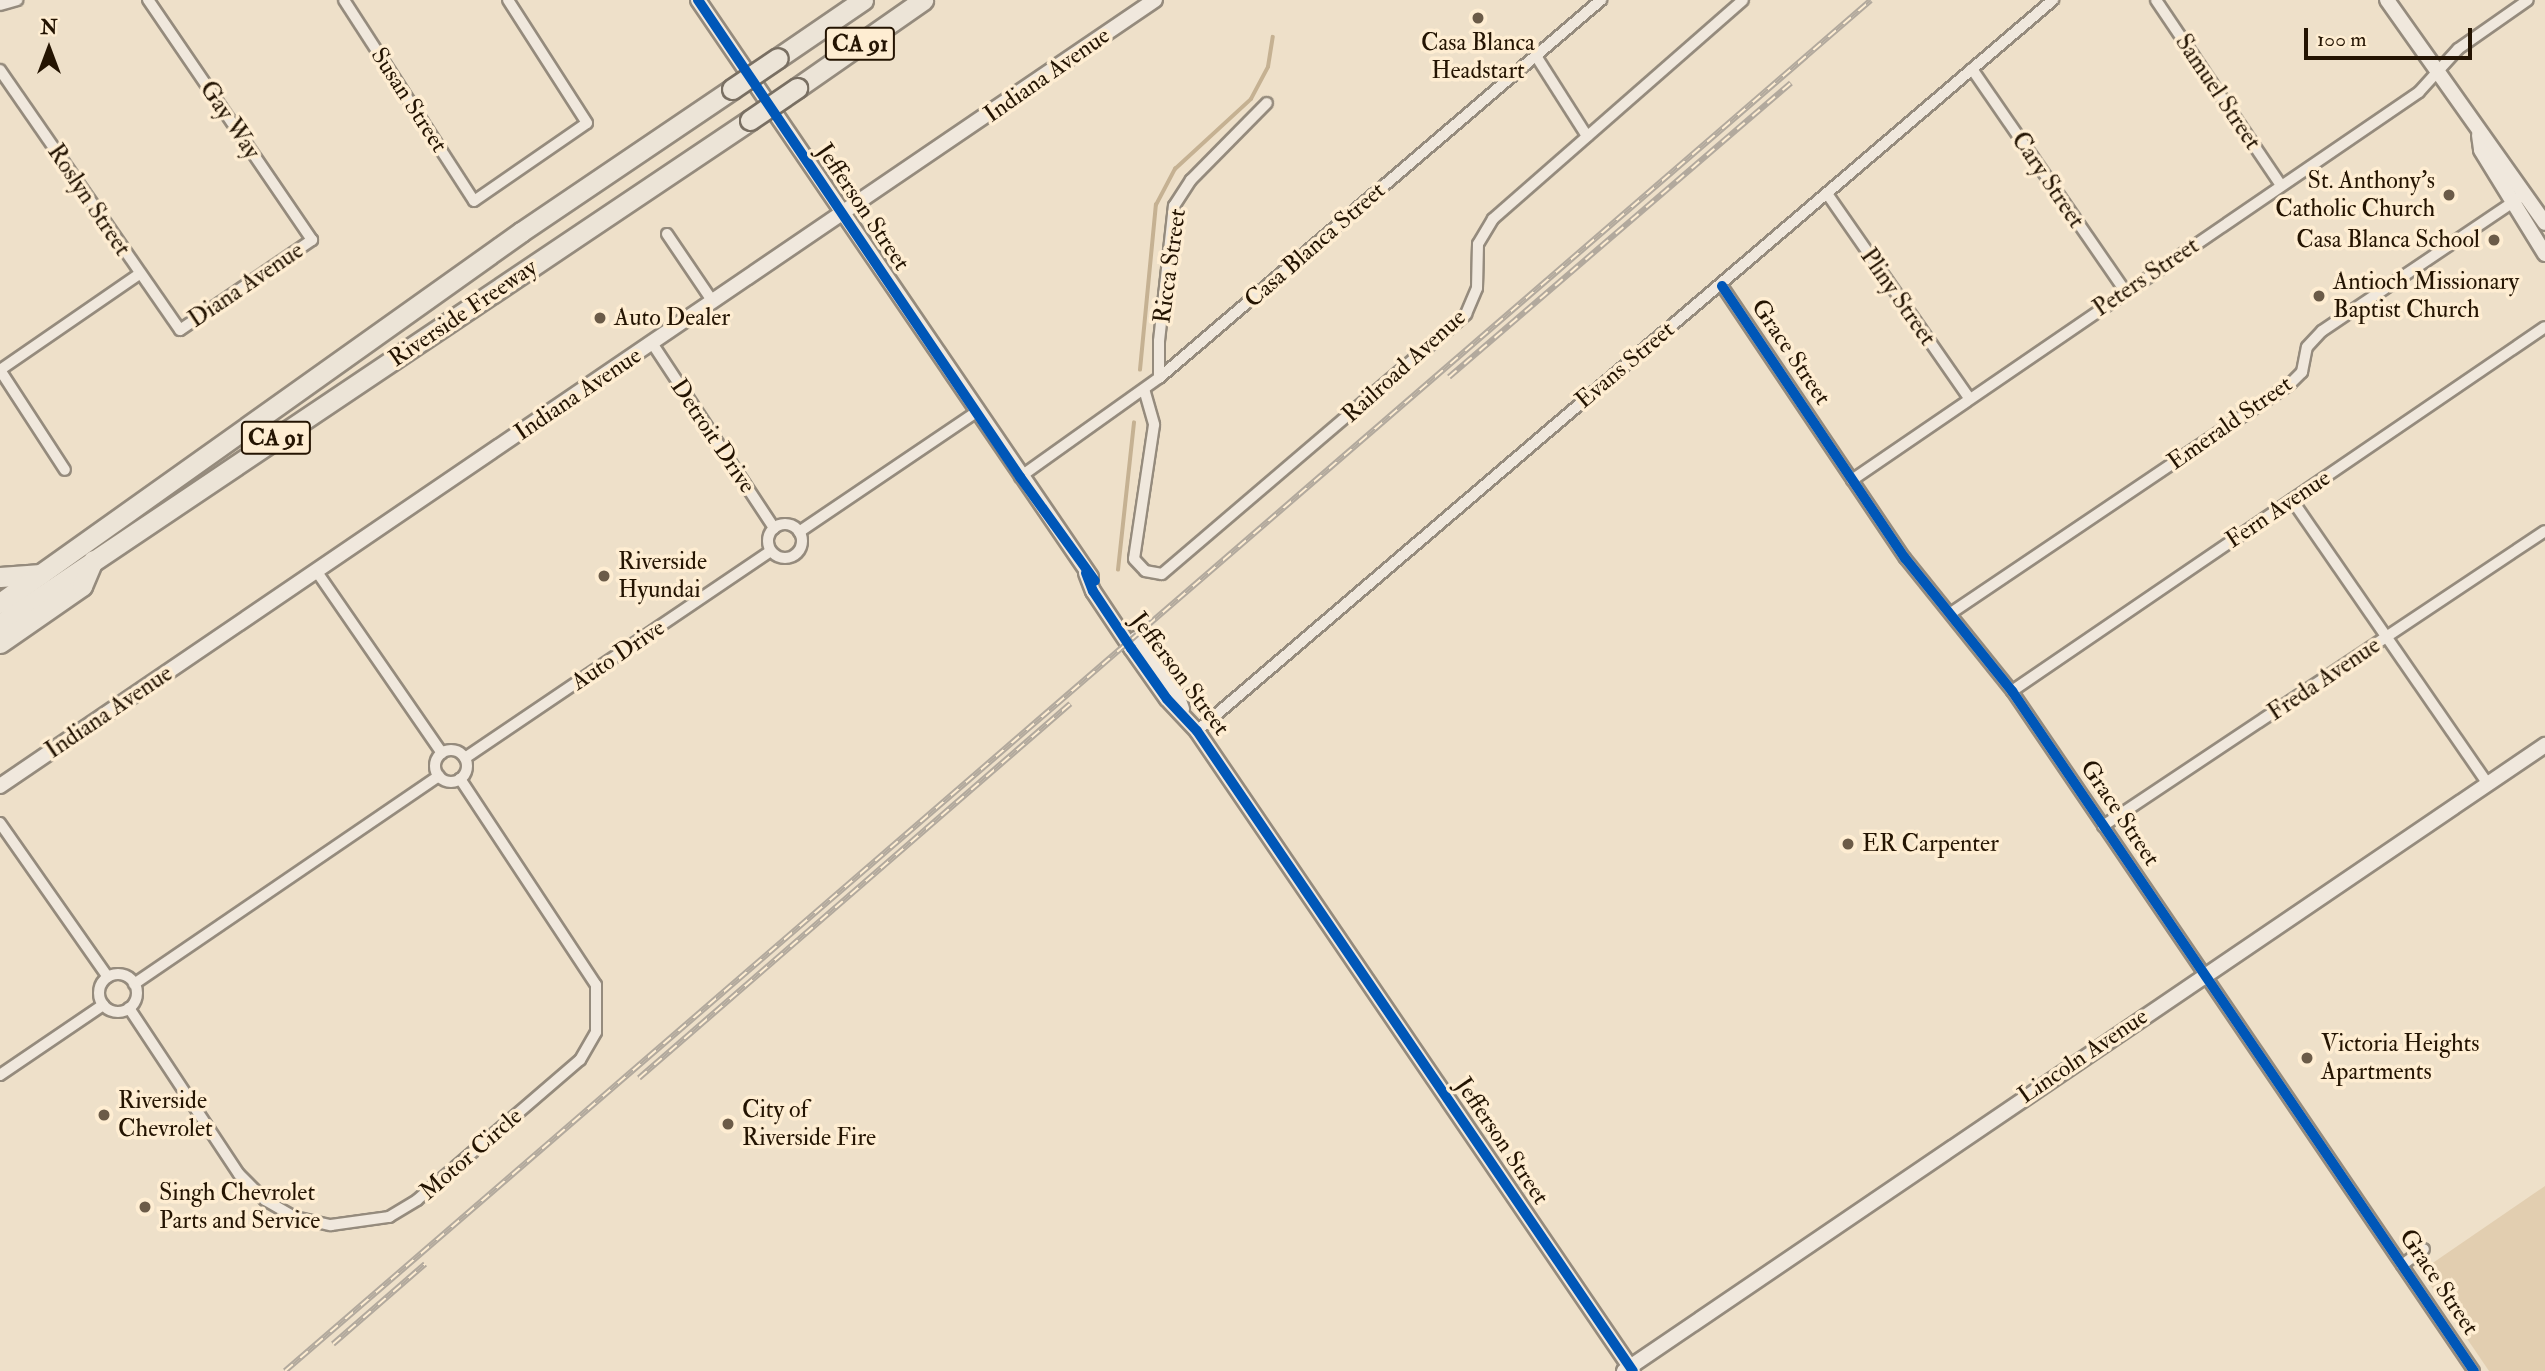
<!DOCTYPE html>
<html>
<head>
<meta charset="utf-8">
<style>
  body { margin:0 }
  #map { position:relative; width:2545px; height:1371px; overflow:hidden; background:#eee0c9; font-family:"IM FELL Double Pica",serif }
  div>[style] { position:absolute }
  .green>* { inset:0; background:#e2ceb0 }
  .stream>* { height:3.5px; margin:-1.75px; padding:0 1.75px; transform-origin:1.75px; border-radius:1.75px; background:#c5b192 }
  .roads { filter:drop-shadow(2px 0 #958b7d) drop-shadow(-2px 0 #958b7d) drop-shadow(0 2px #958b7d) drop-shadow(0 -2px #958b7d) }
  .street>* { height:10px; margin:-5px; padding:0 5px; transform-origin:5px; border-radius:5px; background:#f0e8dd }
  .street>.ring { margin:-5px; padding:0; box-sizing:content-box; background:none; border:10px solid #f0e8dd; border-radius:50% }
  .secondary>* { height:14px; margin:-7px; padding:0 7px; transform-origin:7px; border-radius:7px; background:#f0e8dd }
  .highway>* { height:19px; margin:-9.5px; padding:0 9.5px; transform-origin:9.5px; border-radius:9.5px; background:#ece4d7 }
  .rail>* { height:6px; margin-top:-3px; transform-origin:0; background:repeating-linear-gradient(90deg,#feedd2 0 10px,#b2a99d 0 20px); box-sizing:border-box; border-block:2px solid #b2a99d }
  .bridges { filter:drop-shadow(2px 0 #796f62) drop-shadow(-2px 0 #796f62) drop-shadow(0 2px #796f62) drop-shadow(0 -2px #796f62) }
  .highway-bridge>* { height:19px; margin:-9.5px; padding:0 9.5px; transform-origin:9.5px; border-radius:9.5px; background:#ece4d7 }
  .cycleway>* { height:10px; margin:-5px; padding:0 5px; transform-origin:5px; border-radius:5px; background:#0057b8 }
  .dots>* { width:19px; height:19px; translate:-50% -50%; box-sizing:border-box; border:4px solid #feedd2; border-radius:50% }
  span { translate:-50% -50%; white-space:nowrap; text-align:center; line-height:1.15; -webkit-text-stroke:7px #feedd2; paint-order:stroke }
  .shield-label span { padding:2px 5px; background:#feedd2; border:2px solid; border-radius:5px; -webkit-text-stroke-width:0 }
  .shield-label { font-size:23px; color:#241402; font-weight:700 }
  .poi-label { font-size:24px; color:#241402 }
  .right { translate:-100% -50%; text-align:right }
  .left { translate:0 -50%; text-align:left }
  .street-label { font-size:24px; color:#241402 }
  .north { position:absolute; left:14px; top:14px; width:70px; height:70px; -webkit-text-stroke:5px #feedd2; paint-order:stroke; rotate:0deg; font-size:19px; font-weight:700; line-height:28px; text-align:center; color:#241402 }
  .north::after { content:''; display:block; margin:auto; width:24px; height:32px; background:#241402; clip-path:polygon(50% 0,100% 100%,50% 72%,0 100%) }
  .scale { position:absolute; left:2304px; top:28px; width:168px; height:32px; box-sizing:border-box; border:4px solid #241402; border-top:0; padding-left:9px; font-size:21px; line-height:24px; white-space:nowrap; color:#241402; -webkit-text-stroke:5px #feedd2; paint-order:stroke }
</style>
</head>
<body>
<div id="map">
  <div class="green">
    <div style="clip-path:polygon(2545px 1186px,2545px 1371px,2489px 1371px,2421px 1271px)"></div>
  </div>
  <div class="stream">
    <div style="left:1140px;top:370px;width:166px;rotate:-84.5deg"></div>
    <div style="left:1156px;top:205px;width:41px;rotate:-62.2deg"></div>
    <div style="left:1175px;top:169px;width:103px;rotate:-42.6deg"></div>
    <div style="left:1251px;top:99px;width:36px;rotate:-62deg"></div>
    <div style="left:1268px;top:67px;width:30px;rotate:-81deg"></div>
    <div style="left:1118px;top:570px;width:148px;rotate:-83.8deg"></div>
  </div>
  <div class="roads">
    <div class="street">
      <div style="left:344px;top:0;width:239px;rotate:57.1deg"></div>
      <div style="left:474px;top:201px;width:137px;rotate:-34.6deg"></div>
      <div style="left:587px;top:123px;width:146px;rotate:-122.7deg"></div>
      <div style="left:2156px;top:0;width:223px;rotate:56deg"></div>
      <div style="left:0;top:5px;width:18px;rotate:-16deg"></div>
      <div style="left:1536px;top:56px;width:95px;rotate:57.5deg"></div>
      <div style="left:1972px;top:69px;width:270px;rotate:55.4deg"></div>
      <div style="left:0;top:70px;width:316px;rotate:55.3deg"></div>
      <div style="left:180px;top:330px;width:160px;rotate:-34.3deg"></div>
      <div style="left:312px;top:240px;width:291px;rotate:-124.3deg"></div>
      <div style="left:1828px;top:195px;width:247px;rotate:55.2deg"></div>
      <div style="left:667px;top:234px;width:82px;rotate:55.9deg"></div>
      <div style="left:1722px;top:286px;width:328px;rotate:56.1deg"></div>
      <div style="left:1905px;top:558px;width:171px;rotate:51.2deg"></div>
      <div style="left:2012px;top:691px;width:822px;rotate:55.81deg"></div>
      <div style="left:652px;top:343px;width:222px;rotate:56.6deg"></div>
      <div style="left:0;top:370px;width:169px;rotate:-34.6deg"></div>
      <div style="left:0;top:370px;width:119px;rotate:57deg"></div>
      <div style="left:1159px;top:378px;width:37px;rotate:-90deg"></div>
      <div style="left:1159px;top:341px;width:136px;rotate:-83.7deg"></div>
      <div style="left:1174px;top:206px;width:31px;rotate:-57deg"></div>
      <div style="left:1191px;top:180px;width:108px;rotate:-45.4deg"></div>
      <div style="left:1144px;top:389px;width:37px;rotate:74deg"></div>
      <div style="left:1154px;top:425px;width:135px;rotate:98.5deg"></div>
      <div style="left:1134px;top:559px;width:16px;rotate:47deg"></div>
      <div style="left:1145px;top:571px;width:17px;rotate:10deg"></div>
      <div style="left:1162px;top:574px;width:400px;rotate:-40.5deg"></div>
      <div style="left:1466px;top:314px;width:28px;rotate:-67deg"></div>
      <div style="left:1477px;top:288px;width:44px;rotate:-88.7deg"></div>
      <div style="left:1478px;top:244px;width:29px;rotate:-59deg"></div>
      <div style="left:1493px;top:219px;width:332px;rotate:-41.2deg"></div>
      <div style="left:1020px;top:477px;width:171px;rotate:-35.5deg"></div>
      <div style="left:1159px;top:378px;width:582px;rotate:-40.54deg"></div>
      <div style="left:1852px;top:480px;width:687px;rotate:-34.38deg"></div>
      <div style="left:2419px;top:92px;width:58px;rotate:-47.8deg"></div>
      <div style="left:2458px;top:49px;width:85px;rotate:-35deg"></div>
      <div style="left:2292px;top:500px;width:344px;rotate:55.4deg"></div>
      <div class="ring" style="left:768px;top:524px;width:24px;height:24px"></div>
      <div style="left:799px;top:532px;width:214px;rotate:-34.1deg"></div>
      <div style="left:317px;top:572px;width:220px;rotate:55.4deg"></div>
      <div style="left:1951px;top:613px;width:406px;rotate:-34deg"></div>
      <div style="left:2288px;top:386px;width:20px;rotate:-45deg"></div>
      <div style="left:2302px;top:372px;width:25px;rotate:-79deg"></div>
      <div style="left:2307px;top:347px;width:22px;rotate:-47deg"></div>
      <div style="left:2322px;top:331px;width:238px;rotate:-34deg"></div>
      <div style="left:2012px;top:691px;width:645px;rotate:-34.33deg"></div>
      <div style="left:1197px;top:731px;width:1126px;rotate:-40.5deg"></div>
      <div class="ring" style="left:435px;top:750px;width:22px;height:22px"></div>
      <div style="left:465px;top:758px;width:369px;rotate:-34.1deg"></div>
      <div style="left:0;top:823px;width:188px;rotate:55deg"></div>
      <div style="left:2103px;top:826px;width:531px;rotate:-33.72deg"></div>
      <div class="ring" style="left:99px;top:974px;width:28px;height:28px"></div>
      <div style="left:134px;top:984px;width:369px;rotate:-34.3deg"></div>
      <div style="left:129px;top:1008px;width:199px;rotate:56.5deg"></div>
      <div style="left:239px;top:1174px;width:37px;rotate:45deg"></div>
      <div style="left:265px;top:1200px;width:34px;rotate:30deg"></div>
      <div style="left:295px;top:1217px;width:37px;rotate:13deg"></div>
      <div style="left:331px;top:1225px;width:59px;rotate:-7.9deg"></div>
      <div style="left:389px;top:1217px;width:33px;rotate:-31deg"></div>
      <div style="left:417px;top:1200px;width:215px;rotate:-40.7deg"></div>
      <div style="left:580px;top:1060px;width:32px;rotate:-60deg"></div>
      <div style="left:596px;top:1032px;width:47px;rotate:-90deg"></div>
      <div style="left:596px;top:985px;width:247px;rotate:-123.4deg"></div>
      <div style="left:0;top:1075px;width:125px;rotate:-34.2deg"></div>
      <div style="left:2402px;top:1265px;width:27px;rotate:-36deg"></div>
    </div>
    <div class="secondary">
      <div style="left:698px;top:0;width:698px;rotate:55.74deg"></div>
      <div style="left:2387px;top:0;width:273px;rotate:54.7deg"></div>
      <div style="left:2479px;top:135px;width:15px;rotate:82deg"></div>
      <div style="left:2481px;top:150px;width:122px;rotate:58.4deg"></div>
      <div style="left:1086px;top:573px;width:19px;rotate:69deg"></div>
      <div style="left:1093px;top:591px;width:69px;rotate:56.3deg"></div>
      <div style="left:1131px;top:648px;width:62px;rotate:54.8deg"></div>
      <div style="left:1167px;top:699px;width:44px;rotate:46.8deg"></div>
      <div style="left:1197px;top:731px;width:774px;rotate:55.74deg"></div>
      <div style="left:1136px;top:639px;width:69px;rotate:53.8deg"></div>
      <div style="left:1177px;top:695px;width:15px;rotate:70deg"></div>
      <div style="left:0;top:786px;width:1397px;rotate:-34.24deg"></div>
      <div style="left:1624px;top:1371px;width:1114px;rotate:-34.2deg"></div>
    </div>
    <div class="highway">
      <div style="left:778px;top:58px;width:103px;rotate:-34.3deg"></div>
      <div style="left:797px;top:88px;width:154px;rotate:-34.9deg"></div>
      <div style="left:0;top:577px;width:41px;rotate:-4.2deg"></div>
      <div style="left:0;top:603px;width:640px;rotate:-35.45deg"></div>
      <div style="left:521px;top:232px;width:255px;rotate:-34.1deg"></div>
      <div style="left:0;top:624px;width:904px;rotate:-33.9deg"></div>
      <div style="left:0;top:643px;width:100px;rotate:-34.8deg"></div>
      <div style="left:82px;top:586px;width:28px;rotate:-67deg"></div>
    </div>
  </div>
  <div class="rail">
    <div style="left:1449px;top:377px;width:451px;rotate:-40.7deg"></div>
    <div style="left:639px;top:1078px;width:571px;rotate:-40.95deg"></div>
    <div style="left:333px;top:1344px;width:122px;rotate:-41deg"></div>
    <div style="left:285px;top:1371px;width:2096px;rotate:-40.84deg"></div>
  </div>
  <div class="bridges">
    <div class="highway-bridge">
      <div style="left:732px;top:89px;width:55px;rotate:-34deg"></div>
      <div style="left:750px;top:120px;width:57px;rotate:-34.2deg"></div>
    </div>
  </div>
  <div class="cycleway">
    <div style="left:698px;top:0;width:576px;rotate:55.98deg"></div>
    <div style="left:1020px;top:477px;width:128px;rotate:54.2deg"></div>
    <div style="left:1722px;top:286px;width:328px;rotate:56.1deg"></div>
    <div style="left:1905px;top:558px;width:171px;rotate:51.2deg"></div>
    <div style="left:2012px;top:691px;width:822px;rotate:55.81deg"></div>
    <div style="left:1086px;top:573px;width:19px;rotate:69deg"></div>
    <div style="left:1093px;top:591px;width:69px;rotate:56.3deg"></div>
    <div style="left:1131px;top:648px;width:62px;rotate:54.8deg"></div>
    <div style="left:1167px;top:699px;width:44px;rotate:46.8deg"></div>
    <div style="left:1197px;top:731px;width:774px;rotate:55.74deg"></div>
  </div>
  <div class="dots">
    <div style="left:1478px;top:18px;background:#6b5b48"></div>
    <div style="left:2449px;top:195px;background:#6b5b48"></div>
    <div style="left:2494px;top:240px;background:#6b5b48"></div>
    <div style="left:2319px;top:296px;background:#6b5b48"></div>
    <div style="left:600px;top:318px;background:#6b5b48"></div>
    <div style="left:604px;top:576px;background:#6b5b48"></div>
    <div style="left:1848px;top:844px;background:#6b5b48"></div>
    <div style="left:2307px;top:1058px;background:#6b5b48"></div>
    <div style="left:104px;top:1115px;background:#6b5b48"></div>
    <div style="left:728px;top:1124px;background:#6b5b48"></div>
    <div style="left:145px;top:1207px;background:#6b5b48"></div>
  </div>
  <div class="shield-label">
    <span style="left:860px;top:44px">CA 91</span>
    <span style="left:276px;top:438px">CA 91</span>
  </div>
  <div class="poi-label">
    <span style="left:1478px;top:57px">Casa Blanca<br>Headstart</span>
    <span class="right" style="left:2435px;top:195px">St. Anthony's<br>Catholic Church</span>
    <span class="right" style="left:2480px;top:240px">Casa Blanca School</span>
    <span class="left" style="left:2333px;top:296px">Antioch Missionary<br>Baptist Church</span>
    <span class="left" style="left:614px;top:318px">Auto Dealer</span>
    <span class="left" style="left:618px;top:576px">Riverside<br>Hyundai</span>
    <span class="left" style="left:1862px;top:844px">ER Carpenter</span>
    <span class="left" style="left:2321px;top:1058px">Victoria Heights<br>Apartments</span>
    <span class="left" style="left:118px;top:1115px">Riverside<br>Chevrolet</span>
    <span class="left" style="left:742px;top:1124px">City of<br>Riverside Fire</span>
    <span class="left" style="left:159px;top:1207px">Singh Chevrolet<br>Parts and Service</span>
  </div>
  <div class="street-label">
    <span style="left:1047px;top:75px;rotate:-35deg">Indiana Avenue</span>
    <span style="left:2218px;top:92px;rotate:56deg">Samuel Street</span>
    <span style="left:409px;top:100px;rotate:57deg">Susan Street</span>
    <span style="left:230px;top:120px;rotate:56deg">Gay Way</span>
    <span style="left:2048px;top:180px;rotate:56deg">Cary Street</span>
    <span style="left:89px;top:200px;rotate:56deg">Roslyn Street</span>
    <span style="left:863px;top:207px;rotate:56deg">Jefferson Street</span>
    <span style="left:1315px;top:245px;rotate:-41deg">Casa Blanca Street</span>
    <span style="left:1170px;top:266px;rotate:-82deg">Ricca Street</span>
    <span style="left:2146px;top:277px;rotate:-34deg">Peters Street</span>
    <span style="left:246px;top:285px;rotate:-34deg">Diana Avenue</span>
    <span style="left:1898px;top:297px;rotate:55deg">Pliny Street</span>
    <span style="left:463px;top:313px;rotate:-34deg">Riverside Freeway</span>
    <span style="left:1791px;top:352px;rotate:56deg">Grace Street</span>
    <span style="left:1625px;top:365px;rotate:-40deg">Evans Street</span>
    <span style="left:1404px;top:366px;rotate:-42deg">Railroad Avenue</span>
    <span style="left:578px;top:394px;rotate:-34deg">Indiana Avenue</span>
    <span style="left:2230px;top:423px;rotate:-35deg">Emerald Street</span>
    <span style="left:713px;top:436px;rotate:56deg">Detroit Drive</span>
    <span style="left:2278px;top:509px;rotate:-34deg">Fern Avenue</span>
    <span style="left:618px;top:655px;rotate:-34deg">Auto Drive</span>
    <span style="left:1180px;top:674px;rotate:53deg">Jefferson Street</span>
    <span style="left:2324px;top:679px;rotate:-34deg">Freda Avenue</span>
    <span style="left:109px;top:712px;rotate:-34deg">Indiana Avenue</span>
    <span style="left:2120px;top:813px;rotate:56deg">Grace Street</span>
    <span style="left:2083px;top:1056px;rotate:-34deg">Lincoln Avenue</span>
    <span style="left:1502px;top:1141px;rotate:56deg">Jefferson Street</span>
    <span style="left:471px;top:1154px;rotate:-41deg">Motor Circle</span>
    <span style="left:2439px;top:1282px;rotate:56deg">Grace Street</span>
  </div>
  <div class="north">N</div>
  <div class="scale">100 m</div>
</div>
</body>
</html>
